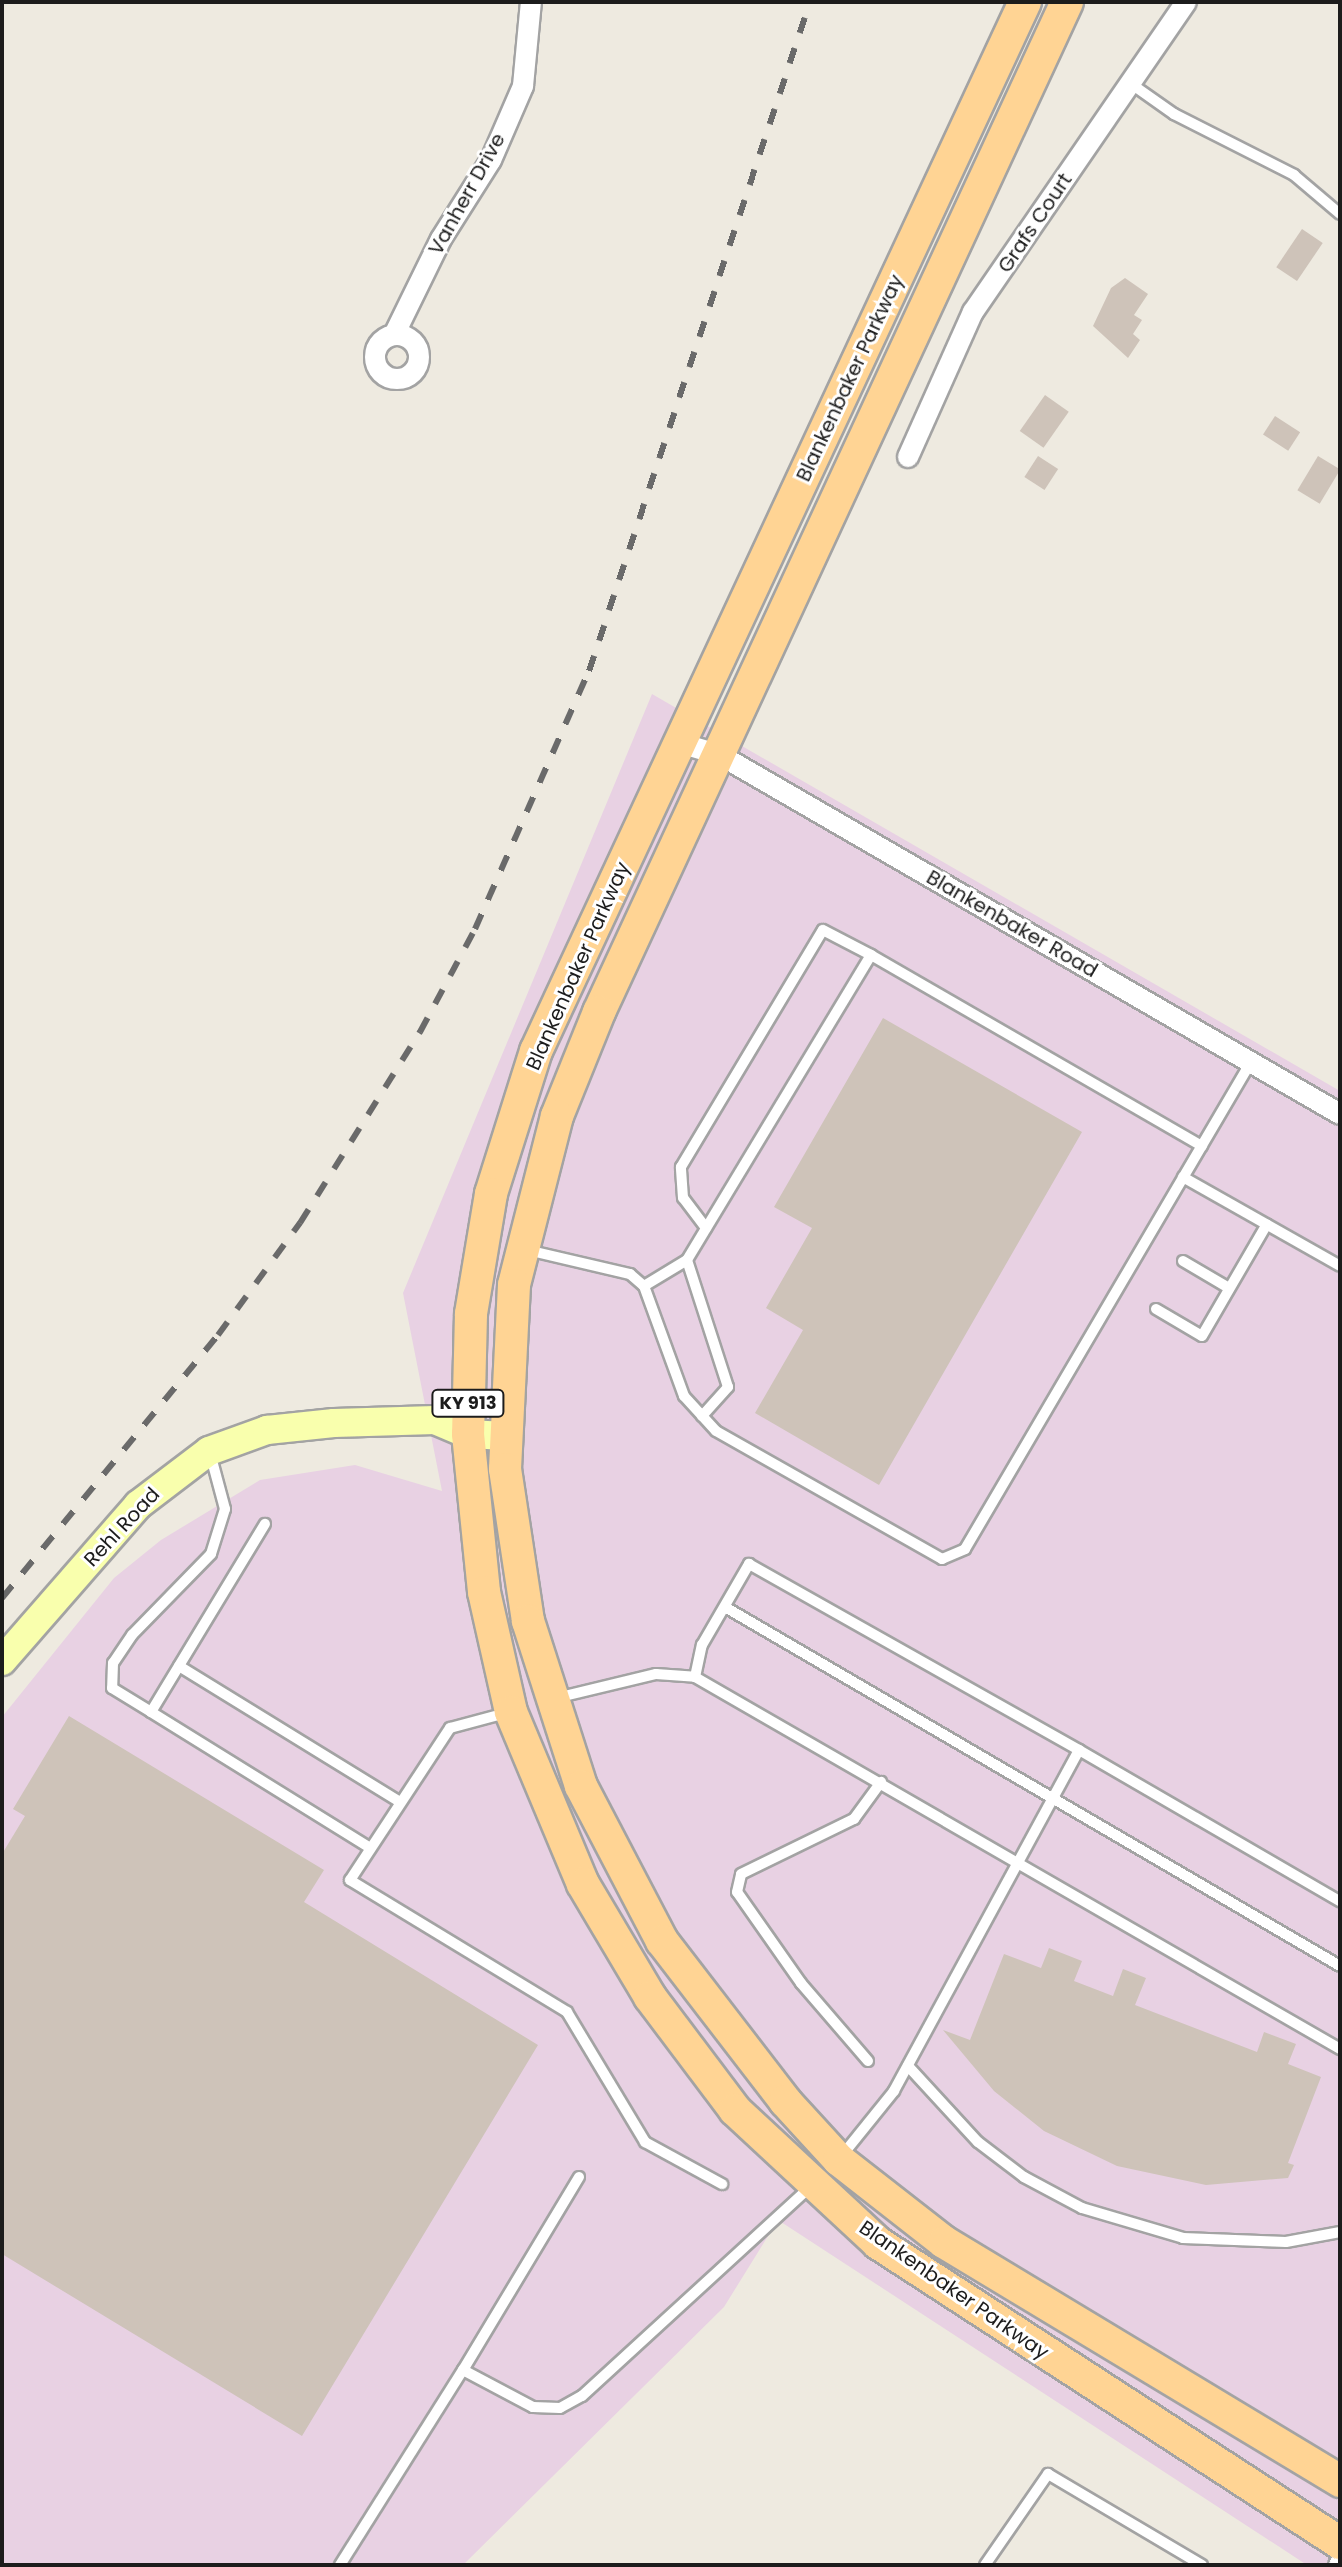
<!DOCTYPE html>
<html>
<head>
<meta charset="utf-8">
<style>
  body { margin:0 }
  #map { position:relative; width:1342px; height:2567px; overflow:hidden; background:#eeeae0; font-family:Poppins,sans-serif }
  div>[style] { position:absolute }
  .industrial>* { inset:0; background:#e8d1e3 }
  .building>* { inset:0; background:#cec3b9; transform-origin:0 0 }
  .roads { filter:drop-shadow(2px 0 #a3a3a3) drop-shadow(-2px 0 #a3a3a3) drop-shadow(0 2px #a3a3a3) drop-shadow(0 -2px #a3a3a3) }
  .lane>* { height:10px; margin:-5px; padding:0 5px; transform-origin:5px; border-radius:5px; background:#fff }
  .street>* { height:20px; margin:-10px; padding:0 10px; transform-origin:10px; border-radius:10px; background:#fff }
  .street>.ring { margin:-10px; padding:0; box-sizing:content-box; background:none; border:20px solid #fff; border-radius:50% }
  .secondary>* { height:28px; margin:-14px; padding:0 14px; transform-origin:14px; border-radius:14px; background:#f9ffad }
  .primary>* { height:32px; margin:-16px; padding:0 16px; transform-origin:16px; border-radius:16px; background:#ffd494 }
  .rail>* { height:6px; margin-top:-3px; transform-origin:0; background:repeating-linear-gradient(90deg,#6a6a6a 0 16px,transparent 0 32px) }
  span { translate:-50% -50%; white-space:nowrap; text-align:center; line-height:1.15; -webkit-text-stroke:6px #fff; paint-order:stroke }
  .shield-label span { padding:2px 6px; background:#fff; border:2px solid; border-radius:6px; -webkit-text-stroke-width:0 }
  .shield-label { font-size:18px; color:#1c1c1c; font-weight:700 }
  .street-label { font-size:20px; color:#1c1c1c }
  .frame { position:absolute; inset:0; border:4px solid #1c1c1c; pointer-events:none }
</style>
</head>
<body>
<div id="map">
  <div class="industrial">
    <div style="clip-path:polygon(652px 694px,1340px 1091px,1340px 2565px,1307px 2565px,778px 2220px,724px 2307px,463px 2565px,2px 2565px,2px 1717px,114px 1578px,161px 1540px,260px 1480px,355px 1465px,442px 1491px,403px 1293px)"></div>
  </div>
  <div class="building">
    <div style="left:1302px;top:229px;width:25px;height:46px;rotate:34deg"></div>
    <div style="clip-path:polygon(1125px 278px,1148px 294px,1134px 315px,1142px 320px,1133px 334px,1140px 340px,1128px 358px,1093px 326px,1111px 288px)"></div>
    <div style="left:1045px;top:395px;width:29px;height:44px;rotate:35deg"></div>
    <div style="left:1275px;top:416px;width:30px;height:22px;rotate:33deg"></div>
    <div style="left:1038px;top:456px;width:24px;height:25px;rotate:33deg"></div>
    <div style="left:1318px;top:456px;width:26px;height:40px;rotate:31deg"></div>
    <div style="clip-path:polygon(883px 1018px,1082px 1132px,879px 1485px,755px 1413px,803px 1330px,766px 1308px,812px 1228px,774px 1207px)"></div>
    <div style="clip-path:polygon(69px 1716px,324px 1870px,304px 1902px,538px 2045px,302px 2436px,2px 2254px,2px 1854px,25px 1816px,13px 1809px)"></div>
    <div style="clip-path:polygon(1049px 1948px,1082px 1961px,1074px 1981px,1113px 1996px,1123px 1969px,1146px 1978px,1135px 2005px,1257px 2052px,1264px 2032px,1296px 2044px,1288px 2064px,1321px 2077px,1288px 2163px,1294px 2165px,1288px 2178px,1206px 2185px,1117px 2166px,1044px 2131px,994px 2091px,943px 2030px,970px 2040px,1004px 1954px,1041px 1968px)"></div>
  </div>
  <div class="roads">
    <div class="lane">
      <div style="left:1130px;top:83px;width:54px;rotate:35.2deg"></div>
      <div style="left:1174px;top:114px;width:135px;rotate:26.9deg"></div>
      <div style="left:1294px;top:175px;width:60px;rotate:40.3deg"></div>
      <div style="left:1183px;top:1177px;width:180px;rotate:29.5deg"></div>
      <div style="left:706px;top:1228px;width:38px;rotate:-127deg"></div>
      <div style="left:683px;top:1198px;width:31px;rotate:-94deg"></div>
      <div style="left:681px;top:1167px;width:276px;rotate:-59.1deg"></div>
      <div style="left:823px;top:930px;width:54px;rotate:27.5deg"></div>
      <div style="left:527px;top:1250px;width:106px;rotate:13.1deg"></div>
      <div style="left:630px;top:1274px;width:18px;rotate:41deg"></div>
      <div style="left:644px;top:1286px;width:117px;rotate:70deg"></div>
      <div style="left:684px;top:1396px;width:47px;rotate:47.6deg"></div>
      <div style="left:716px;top:1431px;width:260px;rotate:29.5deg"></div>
      <div style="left:942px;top:1559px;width:25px;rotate:-23deg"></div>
      <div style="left:965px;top:1549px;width:565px;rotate:-59.58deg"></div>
      <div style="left:1183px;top:1261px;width:53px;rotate:30.4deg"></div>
      <div style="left:644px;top:1286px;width:50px;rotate:-31.2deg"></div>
      <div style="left:1156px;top:1309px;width:53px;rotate:30.4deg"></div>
      <div style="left:1202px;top:1336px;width:129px;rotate:-59.9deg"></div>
      <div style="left:702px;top:1416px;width:39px;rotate:-48deg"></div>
      <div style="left:728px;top:1387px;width:133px;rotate:-107.9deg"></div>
      <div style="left:687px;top:1260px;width:356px;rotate:-58.9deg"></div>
      <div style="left:871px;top:955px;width:382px;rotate:30deg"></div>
      <div style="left:210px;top:1453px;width:58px;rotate:75deg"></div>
      <div style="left:225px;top:1509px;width:47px;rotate:107.3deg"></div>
      <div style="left:211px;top:1554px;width:113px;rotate:134.3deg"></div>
      <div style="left:132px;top:1635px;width:34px;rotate:124deg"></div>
      <div style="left:113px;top:1663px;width:25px;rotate:92deg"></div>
      <div style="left:112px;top:1688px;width:46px;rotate:31.6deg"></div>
      <div style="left:151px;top:1712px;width:220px;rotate:-58.8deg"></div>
      <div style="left:725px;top:1607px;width:712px;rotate:30.27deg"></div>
      <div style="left:179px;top:1666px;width:259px;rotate:31.6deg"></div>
      <div style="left:695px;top:1677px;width:33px;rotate:-78deg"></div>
      <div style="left:702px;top:1645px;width:94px;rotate:-59.9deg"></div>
      <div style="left:749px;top:1564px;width:379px;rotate:29.4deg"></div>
      <div style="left:1079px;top:1750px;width:388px;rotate:118.5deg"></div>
      <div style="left:894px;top:2091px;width:86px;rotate:128.9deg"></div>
      <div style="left:556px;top:1698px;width:103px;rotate:-13.5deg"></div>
      <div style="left:656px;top:1674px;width:39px;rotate:4deg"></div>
      <div style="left:695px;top:1677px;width:745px;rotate:29.97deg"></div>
      <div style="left:151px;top:1712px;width:258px;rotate:31.8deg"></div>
      <div style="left:506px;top:1713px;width:58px;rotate:165deg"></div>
      <div style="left:450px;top:1728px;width:182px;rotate:123.3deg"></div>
      <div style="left:350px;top:1880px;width:254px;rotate:31.3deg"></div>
      <div style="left:567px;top:2012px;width:152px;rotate:59deg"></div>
      <div style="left:645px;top:2142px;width:88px;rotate:28.6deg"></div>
      <div style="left:1079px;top:1750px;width:302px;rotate:30.1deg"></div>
      <div style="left:868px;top:2061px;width:103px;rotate:-130.7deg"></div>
      <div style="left:801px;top:1983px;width:111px;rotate:-125.1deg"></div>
      <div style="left:737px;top:1892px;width:18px;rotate:-77deg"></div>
      <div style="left:741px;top:1874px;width:126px;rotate:-26deg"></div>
      <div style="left:854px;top:1819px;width:46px;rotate:-53.9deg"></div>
      <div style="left:908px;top:2066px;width:103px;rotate:47.4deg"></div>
      <div style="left:978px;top:2142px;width:58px;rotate:37.3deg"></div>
      <div style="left:1024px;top:2177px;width:66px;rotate:28.1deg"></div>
      <div style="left:1082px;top:2208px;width:105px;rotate:16.5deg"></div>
      <div style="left:1183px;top:2238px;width:103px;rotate:2.2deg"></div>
      <div style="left:1286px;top:2242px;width:55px;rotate:-10.5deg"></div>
      <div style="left:579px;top:2177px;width:225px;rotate:121deg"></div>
      <div style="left:463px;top:2370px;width:79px;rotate:27.9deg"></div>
      <div style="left:533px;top:2407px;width:27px;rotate:2deg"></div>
      <div style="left:560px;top:2408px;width:25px;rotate:-29deg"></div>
      <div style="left:582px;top:2396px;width:311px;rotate:-42.5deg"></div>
      <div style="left:340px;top:2565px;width:231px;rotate:-57.8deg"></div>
      <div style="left:985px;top:2565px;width:111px;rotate:-55.3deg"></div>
      <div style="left:1048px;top:2474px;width:179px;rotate:30.6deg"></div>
    </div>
    <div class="street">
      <div style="left:394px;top:335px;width:107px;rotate:-63.9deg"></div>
      <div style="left:441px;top:239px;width:93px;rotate:-57.7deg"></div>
      <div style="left:491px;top:160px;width:81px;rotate:-66.6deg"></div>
      <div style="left:523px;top:86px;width:84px;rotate:-84.6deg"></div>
      <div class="ring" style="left:375px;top:335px;width:24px;height:24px"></div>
      <div style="left:908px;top:457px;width:159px;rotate:-65.9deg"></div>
      <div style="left:973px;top:312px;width:376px;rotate:-55.5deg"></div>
      <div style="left:680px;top:743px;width:42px;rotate:16.7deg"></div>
      <div style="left:720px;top:755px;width:716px;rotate:30.07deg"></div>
      <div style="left:1339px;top:2565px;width:2px;rotate:-63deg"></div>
    </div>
    <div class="secondary">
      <div style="left:2px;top:1661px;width:207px;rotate:-48.9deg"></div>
      <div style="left:138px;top:1505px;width:89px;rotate:-37.3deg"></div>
      <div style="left:209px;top:1451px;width:62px;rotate:-19.9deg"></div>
      <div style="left:267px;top:1430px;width:67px;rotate:-6deg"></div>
      <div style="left:334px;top:1423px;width:101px;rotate:-1.7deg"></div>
      <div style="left:435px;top:1420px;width:36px;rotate:23deg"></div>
      <div style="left:468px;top:1434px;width:38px;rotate:3deg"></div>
    </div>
    <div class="primary">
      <div style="left:1025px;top:2px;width:1157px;rotate:114.99deg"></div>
      <div style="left:536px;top:1051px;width:150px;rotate:107.5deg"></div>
      <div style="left:491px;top:1194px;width:122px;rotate:99.5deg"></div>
      <div style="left:471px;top:1314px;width:120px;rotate:91.4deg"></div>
      <div style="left:468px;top:1434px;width:159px;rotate:84.2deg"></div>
      <div style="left:484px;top:1592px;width:123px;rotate:77.3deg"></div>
      <div style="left:511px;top:1712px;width:186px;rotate:67.3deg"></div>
      <div style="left:583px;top:1884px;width:131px;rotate:59.3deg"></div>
      <div style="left:650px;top:1997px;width:141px;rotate:53deg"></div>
      <div style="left:735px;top:2110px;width:195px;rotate:42.9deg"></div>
      <div style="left:878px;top:2243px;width:551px;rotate:33deg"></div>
      <div style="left:1067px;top:2px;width:1113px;rotate:114.86deg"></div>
      <div style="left:599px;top:1012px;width:112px;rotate:112deg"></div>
      <div style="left:557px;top:1116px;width:174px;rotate:104.3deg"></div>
      <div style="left:514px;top:1285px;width:184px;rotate:92.8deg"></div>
      <div style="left:505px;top:1469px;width:154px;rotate:81.4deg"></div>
      <div style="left:528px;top:1621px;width:173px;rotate:72.2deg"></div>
      <div style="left:581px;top:1786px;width:175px;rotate:62.4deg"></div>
      <div style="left:662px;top:1941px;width:202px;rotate:52.4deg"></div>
      <div style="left:785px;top:2101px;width:80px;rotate:47.5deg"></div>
      <div style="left:839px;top:2160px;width:133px;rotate:38deg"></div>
      <div style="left:944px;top:2242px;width:463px;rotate:31.1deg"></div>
    </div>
  </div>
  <div class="rail">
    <div style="left:2px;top:1598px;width:340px;rotate:-50.6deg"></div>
    <div style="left:218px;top:1335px;width:139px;rotate:-53.8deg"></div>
    <div style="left:300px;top:1223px;width:226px;rotate:-57.9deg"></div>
    <div style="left:420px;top:1032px;width:117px;rotate:-61.9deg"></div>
    <div style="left:475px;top:929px;width:282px;rotate:-66.2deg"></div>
    <div style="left:589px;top:671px;width:705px;rotate:-71.72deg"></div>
  </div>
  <div class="shield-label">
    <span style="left:468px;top:1403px">KY 913</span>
  </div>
  <div class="street-label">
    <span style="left:467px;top:194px;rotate:-61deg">Vanherr Drive</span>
    <span style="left:1035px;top:223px;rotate:-56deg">Grafs Court</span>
    <span style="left:850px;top:378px;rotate:-65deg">Blankenbaker Parkway</span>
    <span style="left:1012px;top:924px;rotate:30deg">Blankenbaker Road</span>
    <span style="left:578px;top:966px;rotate:-66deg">Blankenbaker Parkway</span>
    <span style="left:122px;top:1527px;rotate:-47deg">Rehl Road</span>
    <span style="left:954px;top:2290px;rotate:35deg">Blankenbaker Parkway</span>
  </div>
  <div class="frame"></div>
</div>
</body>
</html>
